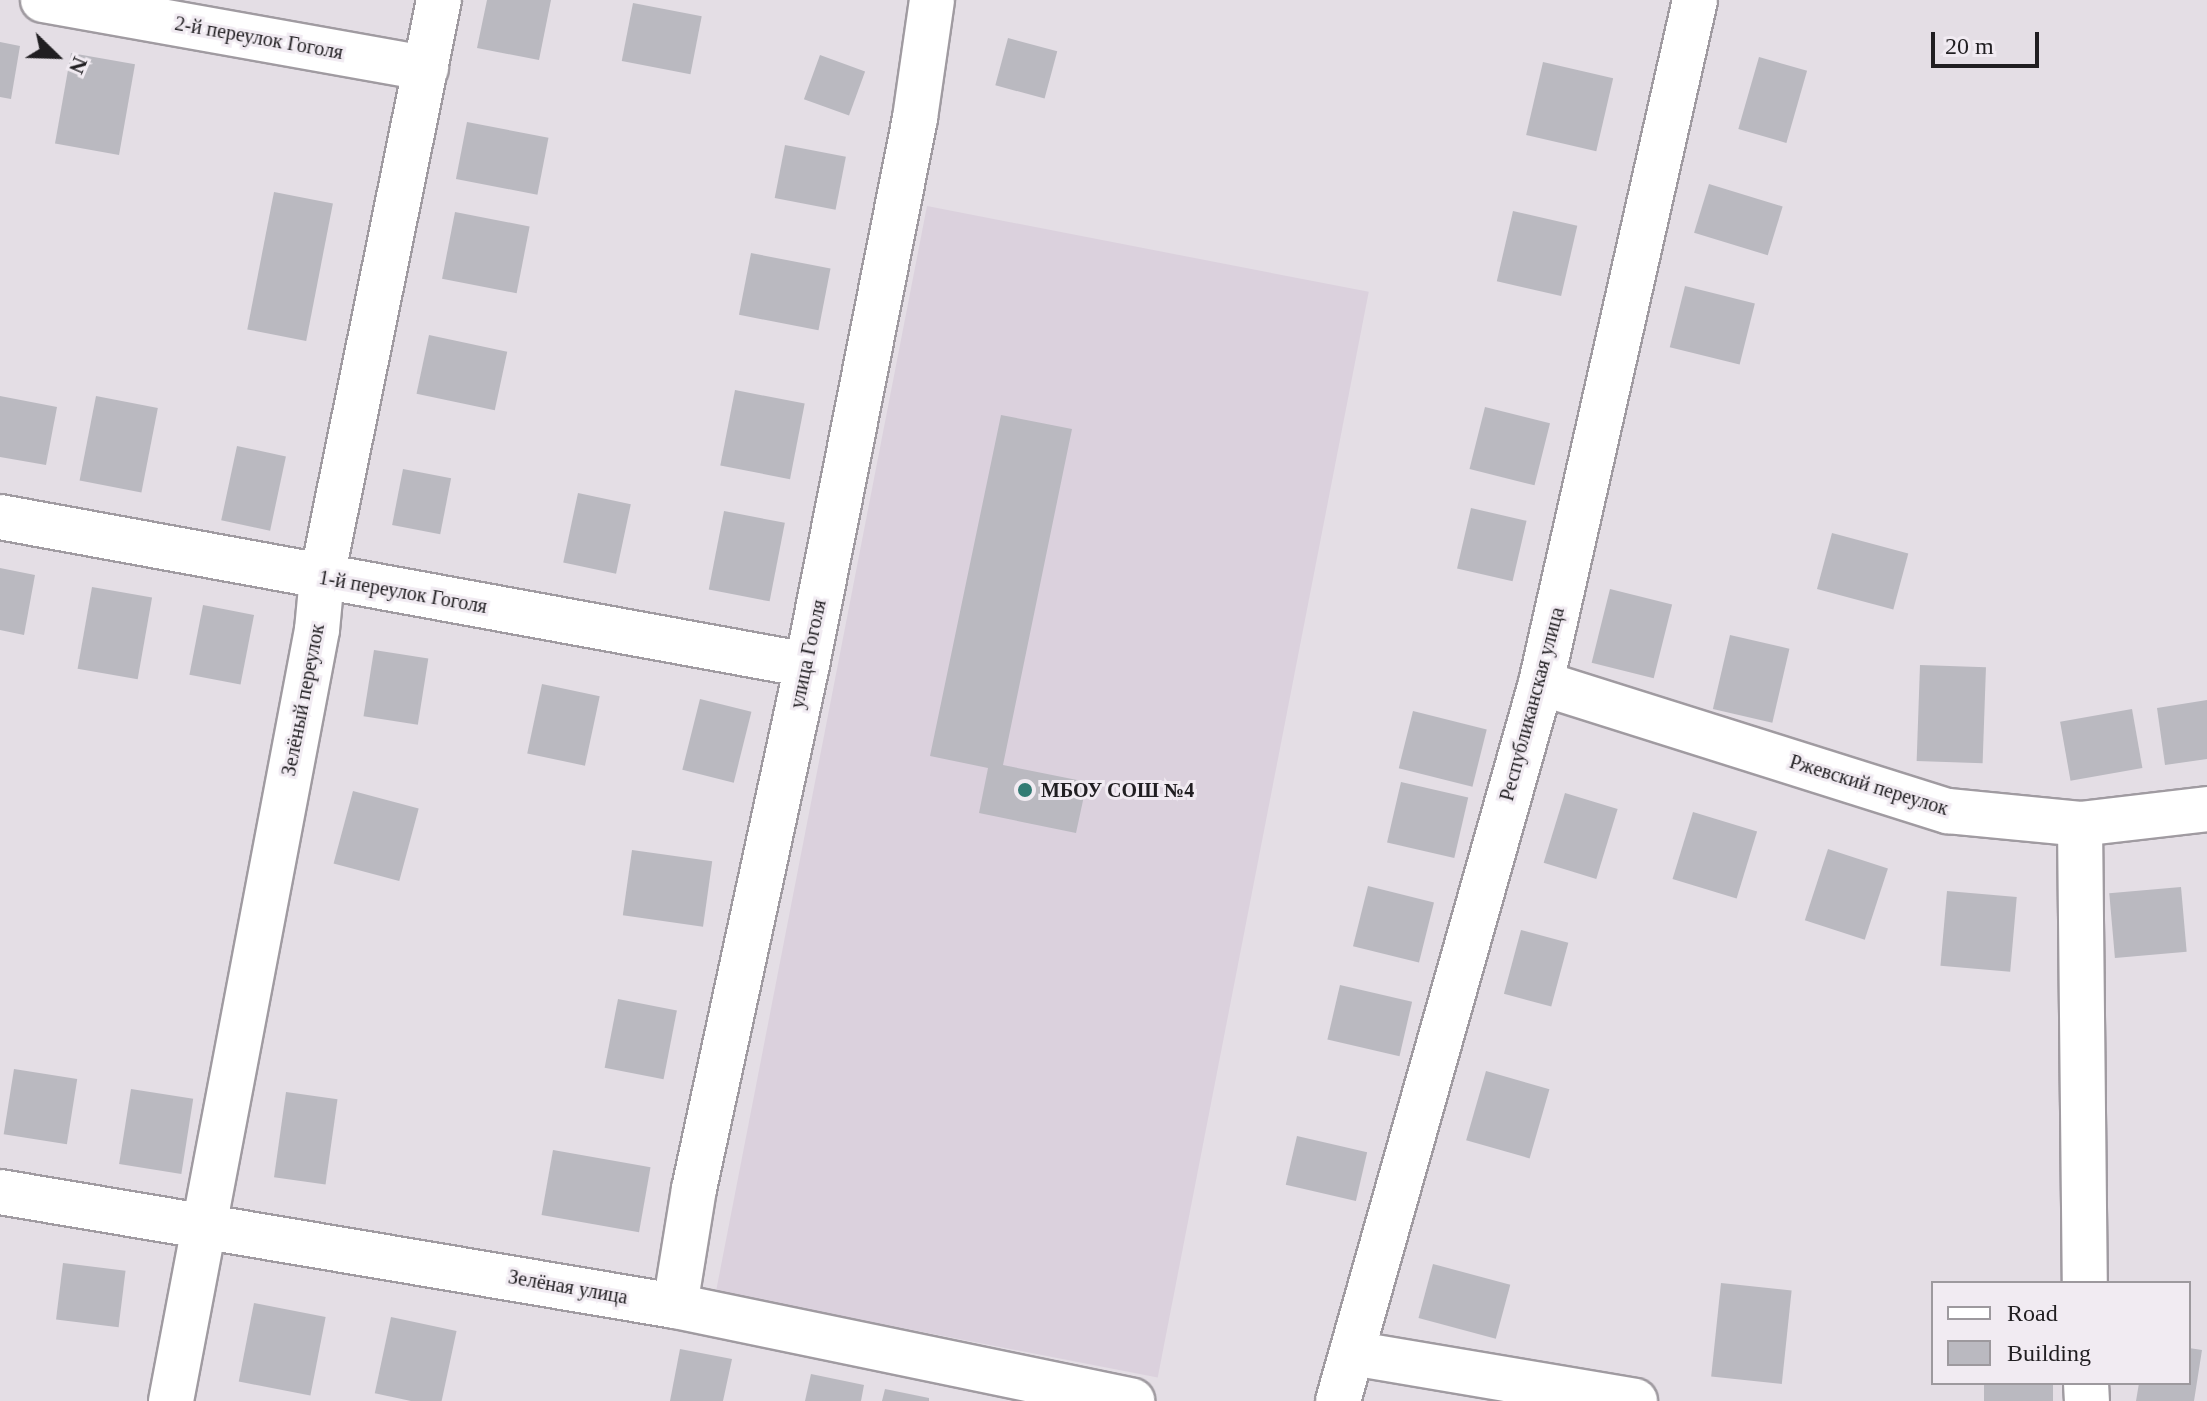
<!DOCTYPE html>
<html>
<head>
<meta charset="utf-8">
<style>
  body { margin:0 }
  #map { position:relative; width:2207px; height:1401px; overflow:hidden; background:#e4dee5; font-family:Georgia,serif }
  div>[style] { position:absolute }
  .built>* { inset:0; background:#dbd1dd; transform-origin:0 0 }
  .building>* { inset:0; background:#bab9c0; transform-origin:0 0 }
  .roads { filter:drop-shadow(2px 0 #a09ba1) drop-shadow(-2px 0 #a09ba1) drop-shadow(0 2px #a09ba1) drop-shadow(0 -2px #a09ba1) }
  .minor>* { height:44px; margin:-22px; padding:0 22px; transform-origin:22px; border-radius:22px; background:#fff }
  .dots>* { width:22px; height:22px; translate:-50% -50%; box-sizing:border-box; border:4px solid #f1ebf2; border-radius:50% }
  span { translate:-50% -50%; white-space:nowrap; text-align:center; line-height:1.15; -webkit-text-stroke:6px #f1ebf2; paint-order:stroke }
  .street-label { font-size:20px; color:#201e21 }
  .poi-label { font-size:20px; color:#201e21; font-weight:700 }
  .left { translate:0 -50%; text-align:left }
  .legend { position:absolute; left:1931px; top:1281px; width:260px; height:104px; box-sizing:border-box; background:#f1ebf2; border:2px solid #9d999e; margin:0; padding:10px 14px; list-style:none; font-size:24px; color:#201e21 }
  .legend li { display:flex; align-items:center; gap:16px; height:40px }
  .legend b { width:40px; border:2px solid #9d999e }
  .north { position:absolute; left:16px; top:16px; width:80px; height:80px; -webkit-text-stroke:6px #f1ebf2; paint-order:stroke; rotate:113deg; font-size:22px; font-weight:700; line-height:32px; text-align:center; color:#201e21 }
  .north::after { content:''; display:block; margin:auto; width:28px; height:36px; background:#201e21; clip-path:polygon(50% 0,100% 100%,50% 72%,0 100%) }
  .scale { position:absolute; left:1931px; top:32px; width:108px; height:36px; box-sizing:border-box; border:4px solid #201e21; border-top:0; padding-left:10px; font-size:24px; line-height:28px; white-space:nowrap; color:#201e21; -webkit-text-stroke:6px #f1ebf2; paint-order:stroke }
</style>
</head>
<body>
<div id="map">
  <div class="built">
    <div style="left:927px;top:206px;width:450px;height:1106px;rotate:11deg"></div>
  </div>
  <div class="building">
    <div style="clip-path:polygon(487px 0,551px 0,539px 60px,477px 48px)"></div>
    <div style="left:633px;top:3px;width:70px;height:59px;rotate:11deg"></div>
    <div style="left:1008px;top:38px;width:51px;height:49px;rotate:15deg"></div>
    <div style="clip-path:polygon(0 42px,20px 46px,11px 99px,0 97px)"></div>
    <div style="left:71px;top:53px;width:65px;height:92px;rotate:10deg"></div>
    <div style="left:820px;top:55px;width:48px;height:47px;rotate:20deg"></div>
    <div style="left:1759px;top:57px;width:50px;height:75px;rotate:16deg"></div>
    <div style="left:1543px;top:62px;width:72px;height:75px;rotate:13deg"></div>
    <div style="left:467px;top:122px;width:83px;height:58px;rotate:11deg"></div>
    <div style="left:785px;top:145px;width:62px;height:54px;rotate:11deg"></div>
    <div style="left:1709px;top:184px;width:77px;height:51px;rotate:17deg"></div>
    <div style="left:274px;top:192px;width:60px;height:140px;rotate:11deg"></div>
    <div style="left:1513px;top:211px;width:66px;height:72px;rotate:13deg"></div>
    <div style="left:455px;top:212px;width:76px;height:68px;rotate:11deg"></div>
    <div style="left:751px;top:253px;width:81px;height:63px;rotate:11deg"></div>
    <div style="left:1685px;top:286px;width:72px;height:63px;rotate:14deg"></div>
    <div style="left:429px;top:335px;width:80px;height:60px;rotate:12deg"></div>
    <div style="left:735px;top:390px;width:71px;height:77px;rotate:11deg"></div>
    <div style="clip-path:polygon(0 396px,57px 407px,46px 465px,0 457px)"></div>
    <div style="left:96px;top:396px;width:63px;height:86px;rotate:11deg"></div>
    <div style="left:1485px;top:407px;width:67px;height:64px;rotate:14deg"></div>
    <div style="clip-path:polygon(1001px 415px,1072px 429px,1003px 765px,1087px 782px,1076px 833px,979px 813px,988px 768px,930px 756px)"></div>
    <div style="left:237px;top:446px;width:50px;height:76px;rotate:12deg"></div>
    <div style="left:403px;top:469px;width:49px;height:57px;rotate:11deg"></div>
    <div style="left:578px;top:493px;width:54px;height:71px;rotate:12deg"></div>
    <div style="left:1471px;top:508px;width:57px;height:62px;rotate:13deg"></div>
    <div style="left:724px;top:511px;width:62px;height:80px;rotate:11deg"></div>
    <div style="left:1832px;top:533px;width:79px;height:58px;rotate:15deg"></div>
    <div style="clip-path:polygon(0 568px,35px 575px,24px 635px,0 630px)"></div>
    <div style="left:92px;top:587px;width:61px;height:83px;rotate:10deg"></div>
    <div style="left:1610px;top:589px;width:64px;height:76px;rotate:14deg"></div>
    <div style="left:203px;top:605px;width:52px;height:71px;rotate:11deg"></div>
    <div style="left:1730px;top:635px;width:61px;height:76px;rotate:13deg"></div>
    <div style="left:374px;top:650px;width:55px;height:67px;rotate:9deg"></div>
    <div style="left:1920px;top:665px;width:66px;height:96px;rotate:2deg"></div>
    <div style="left:542px;top:684px;width:59px;height:71px;rotate:12deg"></div>
    <div style="left:700px;top:699px;width:53px;height:73px;rotate:14deg"></div>
    <div style="clip-path:polygon(2207px 700px,2207px 759px,2165px 765px,2157px 708px)"></div>
    <div style="left:2132px;top:709px;width:60px;height:73px;rotate:80deg"></div>
    <div style="left:1413px;top:711px;width:76px;height:59px;rotate:14deg"></div>
    <div style="left:1401px;top:782px;width:69px;height:62px;rotate:13deg"></div>
    <div style="left:353px;top:791px;width:68px;height:75px;rotate:15deg"></div>
    <div style="left:1565px;top:793px;width:55px;height:73px;rotate:17deg"></div>
    <div style="left:1693px;top:812px;width:67px;height:70px;rotate:17deg"></div>
    <div style="left:1828px;top:849px;width:63px;height:75px;rotate:18deg"></div>
    <div style="left:632px;top:850px;width:81px;height:66px;rotate:8deg"></div>
    <div style="left:1368px;top:886px;width:68px;height:62px;rotate:14deg"></div>
    <div style="left:2181px;top:887px;width:65px;height:72px;rotate:85deg"></div>
    <div style="left:1947px;top:891px;width:70px;height:75px;rotate:5deg"></div>
    <div style="left:1521px;top:930px;width:49px;height:66px;rotate:15deg"></div>
    <div style="left:1340px;top:985px;width:74px;height:56px;rotate:13deg"></div>
    <div style="left:618px;top:999px;width:60px;height:70px;rotate:11deg"></div>
    <div style="left:14px;top:1069px;width:64px;height:66px;rotate:9deg"></div>
    <div style="left:1486px;top:1071px;width:66px;height:72px;rotate:16deg"></div>
    <div style="left:131px;top:1089px;width:63px;height:76px;rotate:9deg"></div>
    <div style="left:286px;top:1092px;width:52px;height:86px;rotate:8deg"></div>
    <div style="left:1297px;top:1136px;width:72px;height:50px;rotate:13deg"></div>
    <div style="left:553px;top:1150px;width:99px;height:66px;rotate:10deg"></div>
    <div style="left:63px;top:1263px;width:63px;height:57px;rotate:7deg"></div>
    <div style="left:1433px;top:1264px;width:80px;height:56px;rotate:15deg"></div>
    <div style="left:1721px;top:1283px;width:71px;height:94px;rotate:6deg"></div>
    <div style="left:254px;top:1303px;width:73px;height:80px;rotate:11deg"></div>
    <div style="left:391px;top:1317px;width:67px;height:78px;rotate:12deg"></div>
    <div style="clip-path:polygon(2189px 1348px,2202px 1350px,2194px 1401px,2136px 1401px,2139px 1383px,2189px 1383px)"></div>
    <div style="clip-path:polygon(680px 1349px,732px 1359px,723px 1401px,670px 1401px)"></div>
    <div style="clip-path:polygon(811px 1374px,864px 1385px,861px 1401px,805px 1401px)"></div>
    <div style="left:1984px;top:1383px;width:69px;height:18px"></div>
    <div style="clip-path:polygon(885px 1389px,929px 1398px,929px 1401px,882px 1401px)"></div>
  </div>
  <div class="roads">
    <div class="minor">
      <div style="left:43px;top:0;width:389px;rotate:10.1deg"></div>
      <div style="left:0;top:517px;width:820px;rotate:10.39deg"></div>
      <div style="left:1541px;top:683px;width:427px;rotate:17.5deg"></div>
      <div style="left:1948px;top:811px;width:133px;rotate:5.6deg"></div>
      <div style="left:2080px;top:824px;width:128px;rotate:-6.7deg"></div>
      <div style="left:2080px;top:824px;width:459px;rotate:89.4deg"></div>
      <div style="left:0;top:1192px;width:685px;rotate:9.59deg"></div>
      <div style="left:675px;top:1306px;width:467px;rotate:11.7deg"></div>
      <div style="left:675px;top:1306px;width:119px;rotate:-80.8deg"></div>
      <div style="left:694px;top:1189px;width:536px;rotate:-77.83deg"></div>
      <div style="left:807px;top:665px;width:558px;rotate:-78.83deg"></div>
      <div style="left:915px;top:118px;width:119px;rotate:-81.8deg"></div>
      <div style="left:1352px;top:1353px;width:287px;rotate:9.6deg"></div>
      <div style="left:2086px;top:1383px;width:18px;rotate:87deg"></div>
      <div style="left:171px;top:1401px;width:785px;rotate:-79.28deg"></div>
      <div style="left:317px;top:630px;width:53px;rotate:-84.6deg"></div>
      <div style="left:322px;top:577px;width:589px;rotate:-78.54deg"></div>
      <div style="left:1338px;top:1401px;width:746px;rotate:-74.21deg"></div>
      <div style="left:1541px;top:683px;width:700px;rotate:-77.29deg"></div>
    </div>
  </div>
  <div class="dots">
    <div style="left:1025px;top:790px;background:#337b74"></div>
  </div>
  <div class="street-label">
    <span style="left:259px;top:38px;rotate:10deg">2-й переулок Гоголя</span>
    <span style="left:403px;top:592px;rotate:10deg">1-й переулок Гоголя</span>
    <span style="left:808px;top:654px;rotate:-78deg">улица Гоголя</span>
    <span style="left:303px;top:700px;rotate:-79deg">Зелёный переулок</span>
    <span style="left:1532px;top:704px;rotate:-75deg">Республиканская улица</span>
    <span style="left:1869px;top:785px;rotate:17deg">Ржевский переулок</span>
    <span style="left:568px;top:1287px;rotate:10deg">Зелёная улица</span>
  </div>
  <div class="poi-label">
    <span class="left" style="left:1041px;top:790px">МБОУ СОШ №4</span>
  </div>
  <ul class="legend">
  <li><b style="height:10px;background:#fff"></b>Road</li>
  <li><b style="height:22px;background:#bab9c0"></b>Building</li>
  </ul>
  <div class="north">N</div>
  <div class="scale">20 m</div>
</div>
</body>
</html>
